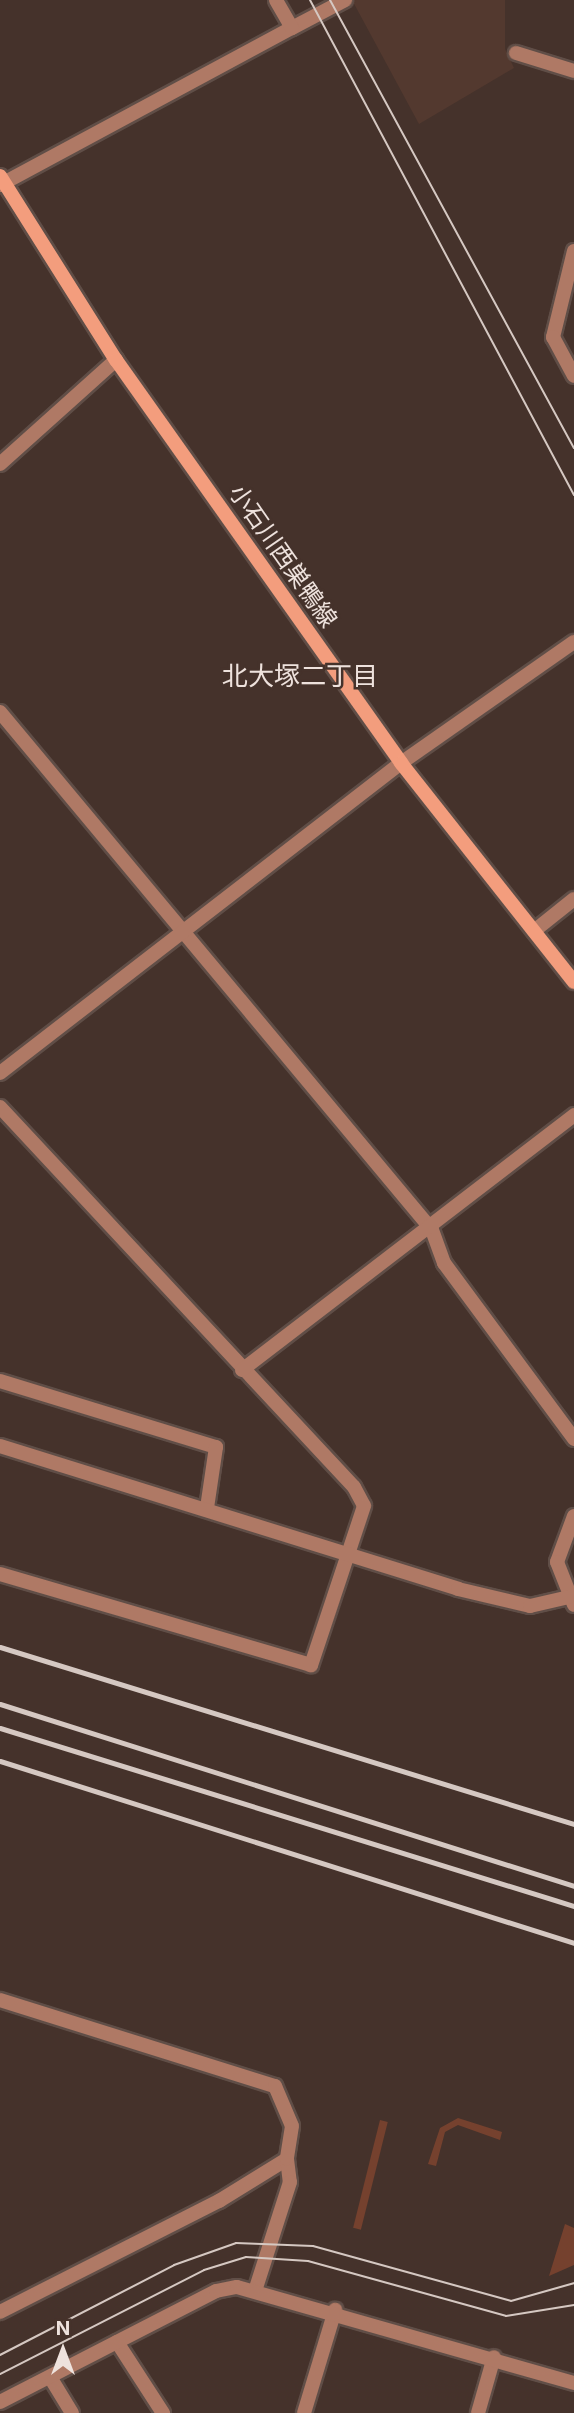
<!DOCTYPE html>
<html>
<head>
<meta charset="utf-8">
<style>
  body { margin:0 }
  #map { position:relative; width:574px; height:2413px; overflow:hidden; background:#45322b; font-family:Inter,"Noto Sans JP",sans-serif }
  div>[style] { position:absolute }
  .built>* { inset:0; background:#53392f }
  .green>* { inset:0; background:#75412e; transform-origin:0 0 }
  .roads { filter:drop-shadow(2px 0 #604e47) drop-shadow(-2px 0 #604e47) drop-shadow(0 2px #604e47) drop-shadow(0 -2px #604e47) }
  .service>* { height:14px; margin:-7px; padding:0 7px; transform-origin:7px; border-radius:7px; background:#af7965 }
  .minor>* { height:14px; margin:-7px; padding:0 7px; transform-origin:7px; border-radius:7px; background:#af7965 }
  .tertiary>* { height:14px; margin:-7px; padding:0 7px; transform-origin:7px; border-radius:7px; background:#af7965 }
  .secondary>* { height:14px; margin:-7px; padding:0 7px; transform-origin:7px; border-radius:7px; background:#f39d7d }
  .tram>* { height:2px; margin:-1px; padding:0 1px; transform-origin:1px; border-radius:1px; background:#d5c8c2 }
  .rail>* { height:5px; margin:-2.5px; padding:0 2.5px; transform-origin:2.5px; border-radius:2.5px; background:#d5c8c2 }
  span { translate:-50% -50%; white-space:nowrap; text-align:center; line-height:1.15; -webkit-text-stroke:5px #45322b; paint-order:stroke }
  .street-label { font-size:24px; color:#eee2dd }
  .neighbourhood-label { font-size:26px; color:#eee2dd }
  .north { position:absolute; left:28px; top:2315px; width:70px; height:70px; -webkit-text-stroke:5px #45322b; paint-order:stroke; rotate:0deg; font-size:19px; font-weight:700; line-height:28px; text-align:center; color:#eee2dd }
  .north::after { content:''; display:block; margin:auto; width:24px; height:32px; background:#eee2dd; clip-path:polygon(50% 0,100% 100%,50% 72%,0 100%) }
</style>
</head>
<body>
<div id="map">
  <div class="built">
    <div style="clip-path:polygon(352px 0,505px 0,505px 49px,514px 68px,419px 124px)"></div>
  </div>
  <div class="green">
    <div style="clip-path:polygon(458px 2118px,502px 2132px,500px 2140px,458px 2125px,445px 2132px,436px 2166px,428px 2164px,440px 2128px)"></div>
    <div style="left:380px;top:2120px;width:8px;height:111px;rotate:14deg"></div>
    <div style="clip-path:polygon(565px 2224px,574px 2228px,574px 2265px,549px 2276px)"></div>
  </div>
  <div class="roads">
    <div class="service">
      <div style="left:292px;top:28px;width:60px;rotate:-27.8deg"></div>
      <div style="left:516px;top:53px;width:61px;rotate:17.2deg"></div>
      <div style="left:50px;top:2377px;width:42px;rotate:58.6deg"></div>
      <div style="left:304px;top:2413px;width:108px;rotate:-73.2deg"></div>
      <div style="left:478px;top:2413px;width:58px;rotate:-74.1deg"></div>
    </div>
    <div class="minor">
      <div style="left:0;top:185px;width:332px;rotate:-28.3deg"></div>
      <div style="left:292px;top:28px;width:32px;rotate:-120deg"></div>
      <div style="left:574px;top:251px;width:89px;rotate:103.7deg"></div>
      <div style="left:553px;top:337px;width:44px;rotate:61.7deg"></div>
      <div style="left:0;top:464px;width:156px;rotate:-41.9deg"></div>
      <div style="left:0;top:712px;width:674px;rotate:50.17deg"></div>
      <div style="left:432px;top:1230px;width:35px;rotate:70deg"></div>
      <div style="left:444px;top:1263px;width:219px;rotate:53.5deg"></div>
      <div style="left:534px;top:931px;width:51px;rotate:-38.7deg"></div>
      <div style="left:0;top:1073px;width:507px;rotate:-37.71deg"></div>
      <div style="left:401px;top:763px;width:211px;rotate:-35deg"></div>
      <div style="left:0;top:1107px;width:519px;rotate:47.03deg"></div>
      <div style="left:354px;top:1487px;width:21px;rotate:62deg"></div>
      <div style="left:364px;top:1506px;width:168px;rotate:108.4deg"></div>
      <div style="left:311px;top:1665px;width:324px;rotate:-163.7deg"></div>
      <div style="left:242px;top:1370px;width:419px;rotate:-37.5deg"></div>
      <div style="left:0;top:1381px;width:226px;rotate:17deg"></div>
      <div style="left:216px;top:1447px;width:62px;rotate:98.4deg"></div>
      <div style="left:574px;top:1516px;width:49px;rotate:110.3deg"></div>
      <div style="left:557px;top:1562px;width:46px;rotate:68.4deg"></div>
      <div style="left:0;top:2312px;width:246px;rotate:-26.9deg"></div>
      <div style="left:219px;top:2201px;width:80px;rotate:-31.7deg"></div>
      <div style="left:287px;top:2159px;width:23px;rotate:83deg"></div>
      <div style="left:290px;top:2182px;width:111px;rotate:107.8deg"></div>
      <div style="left:117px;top:2342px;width:85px;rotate:57.1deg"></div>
      <div style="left:0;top:2402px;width:243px;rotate:-27.2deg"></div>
      <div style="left:216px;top:2291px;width:21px;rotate:-11deg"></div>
      <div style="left:237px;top:2287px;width:350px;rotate:15.9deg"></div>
    </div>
    <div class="tertiary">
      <div style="left:0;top:1446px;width:480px;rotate:17.3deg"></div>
      <div style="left:458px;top:1589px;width:74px;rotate:13.3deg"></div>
      <div style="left:530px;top:1606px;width:39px;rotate:-13deg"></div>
      <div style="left:0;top:2000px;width:288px;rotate:17.4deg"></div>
      <div style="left:275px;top:2086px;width:43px;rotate:67deg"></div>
      <div style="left:292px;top:2126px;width:33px;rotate:99deg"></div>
    </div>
    <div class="secondary">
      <div style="left:0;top:176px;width:218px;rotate:57.8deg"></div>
      <div style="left:116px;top:360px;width:494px;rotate:54.7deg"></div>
      <div style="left:401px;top:763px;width:279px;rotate:51.7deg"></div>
    </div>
  </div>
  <div class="tram">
    <div style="left:310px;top:0;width:561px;rotate:61.93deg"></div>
    <div style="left:330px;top:0;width:510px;rotate:61.43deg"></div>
    <div style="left:0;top:2355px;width:196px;rotate:-27.3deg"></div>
    <div style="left:174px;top:2265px;width:66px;rotate:-19.5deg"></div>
    <div style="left:236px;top:2243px;width:77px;rotate:2.2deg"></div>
    <div style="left:313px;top:2246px;width:205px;rotate:15.5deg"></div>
    <div style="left:511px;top:2301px;width:66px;rotate:-15.9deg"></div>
    <div style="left:0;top:2374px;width:229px;rotate:-27deg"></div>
    <div style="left:204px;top:2270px;width:44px;rotate:-17.2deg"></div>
    <div style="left:246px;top:2257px;width:62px;rotate:3.7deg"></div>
    <div style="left:308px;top:2261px;width:205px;rotate:15.5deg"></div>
    <div style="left:506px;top:2316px;width:69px;rotate:-9.2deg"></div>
  </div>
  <div class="rail">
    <div style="left:0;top:1647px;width:601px;rotate:17.14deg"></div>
    <div style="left:0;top:1704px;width:602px;rotate:17.59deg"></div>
    <div style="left:0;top:1728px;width:601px;rotate:17.23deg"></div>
    <div style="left:0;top:1761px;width:602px;rotate:17.59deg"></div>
  </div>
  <div class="street-label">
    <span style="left:283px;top:556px;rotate:55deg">小石川西巣鴨線</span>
  </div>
  <div class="neighbourhood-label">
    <span style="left:300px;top:676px">北大塚二丁目</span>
  </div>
  <div class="north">N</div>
</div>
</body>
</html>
